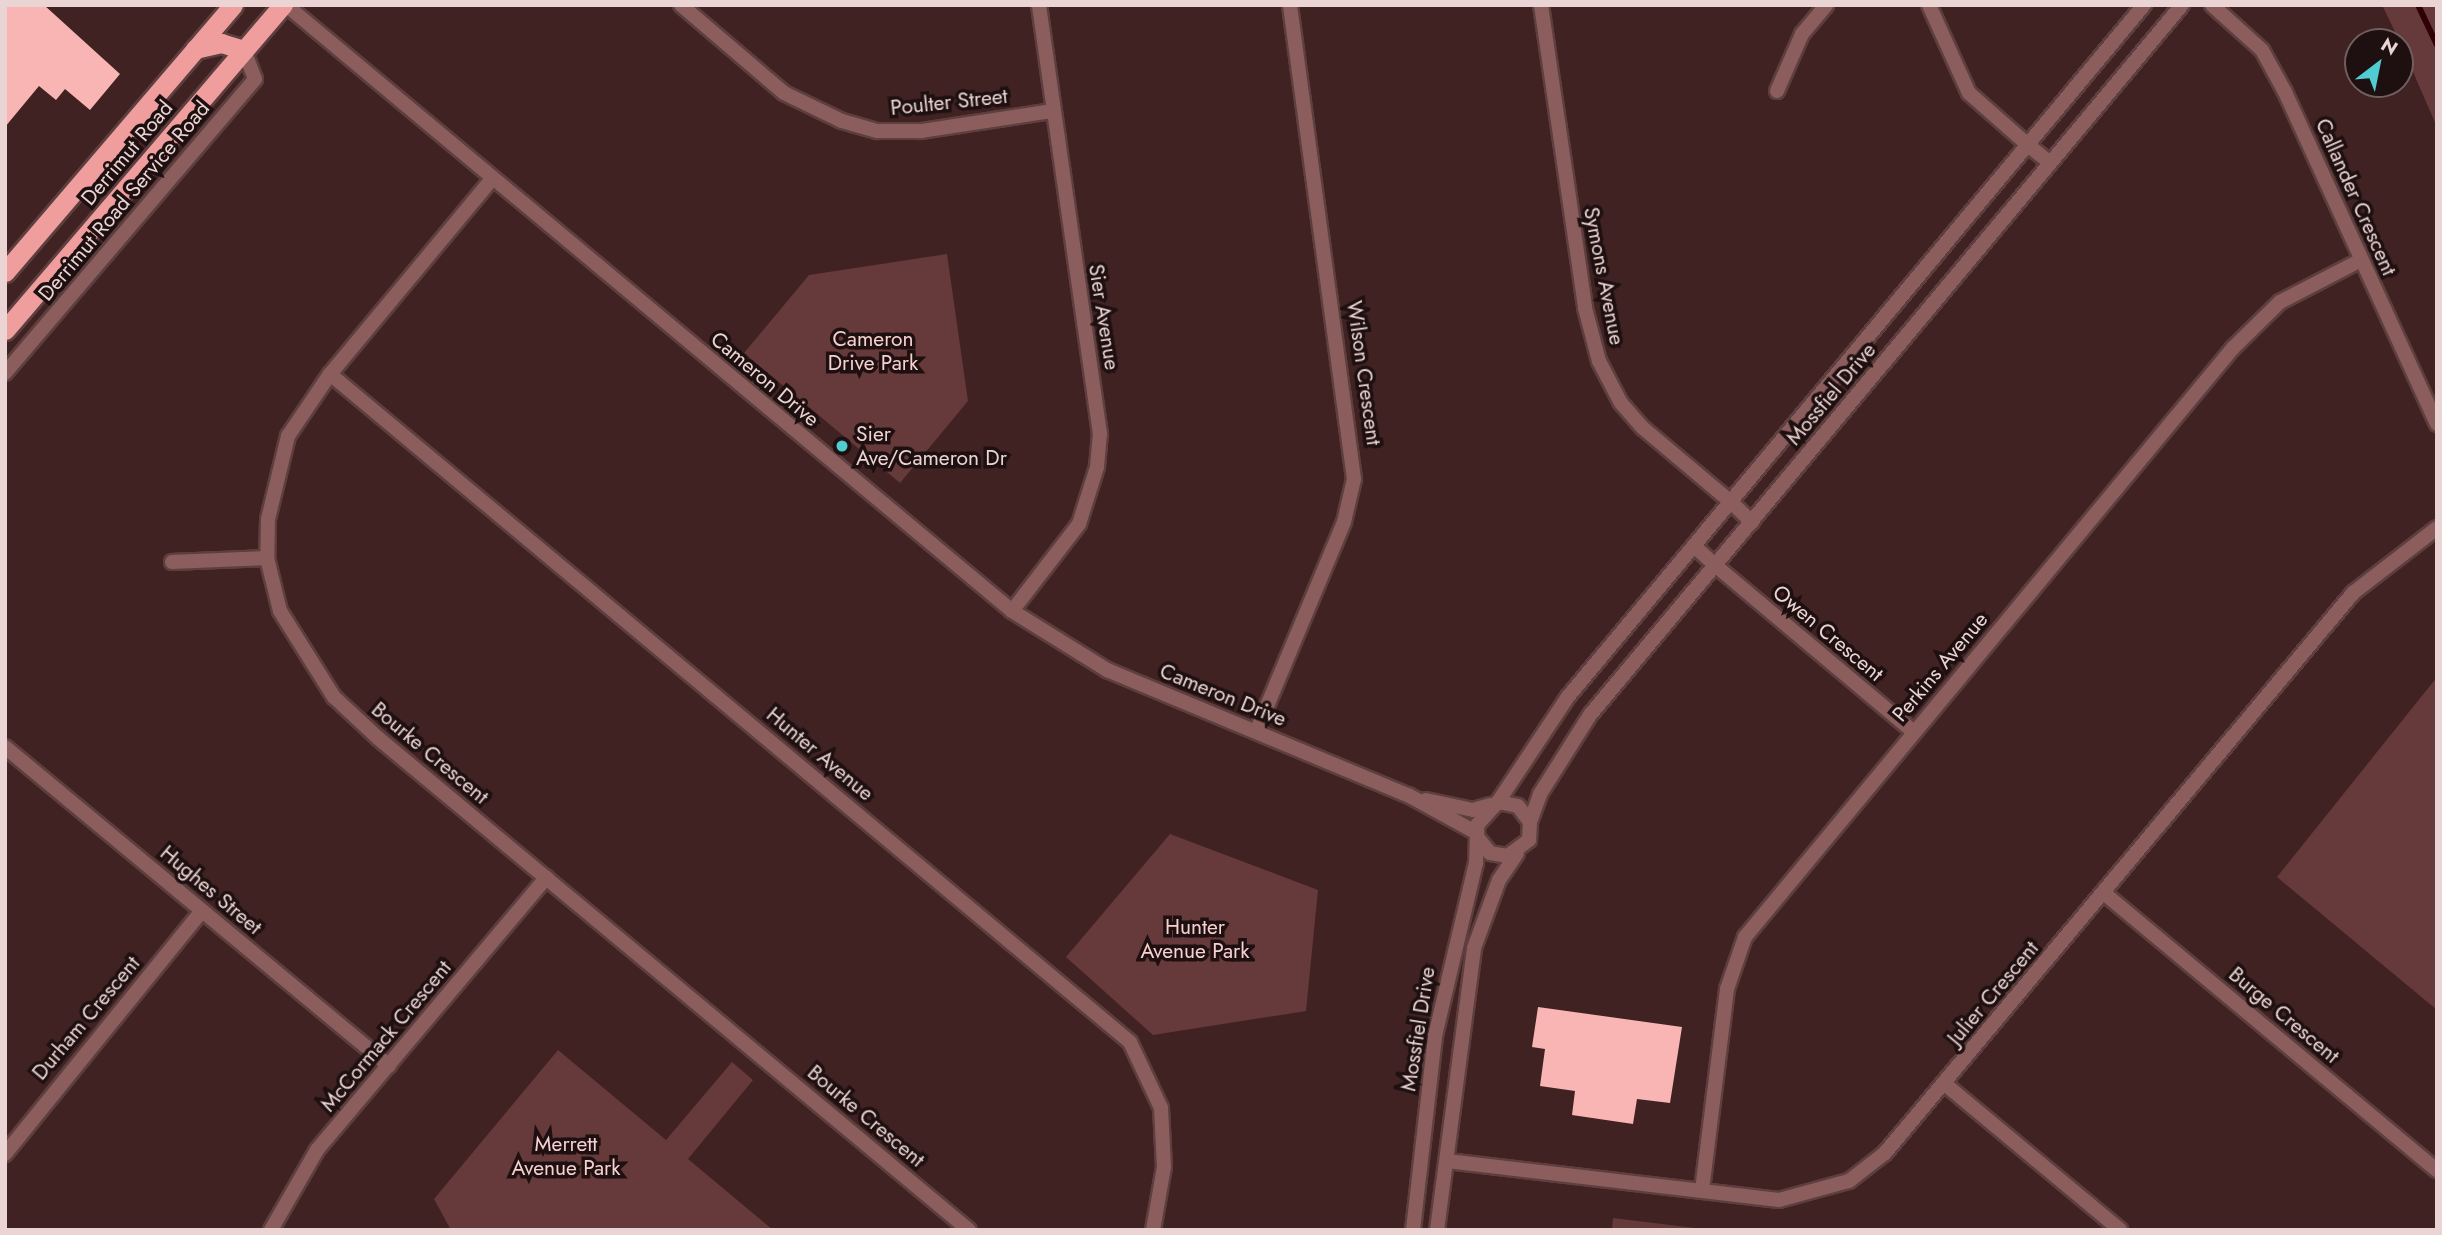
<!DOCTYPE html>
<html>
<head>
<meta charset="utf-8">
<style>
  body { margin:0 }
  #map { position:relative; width:2442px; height:1235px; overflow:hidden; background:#412222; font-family:Jost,sans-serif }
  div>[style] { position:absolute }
  .green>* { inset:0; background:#66393a }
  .stream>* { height:6px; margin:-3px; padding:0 3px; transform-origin:3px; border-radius:3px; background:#310007 }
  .building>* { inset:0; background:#f8b5b4 }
  .roads { filter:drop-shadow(2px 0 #5c3f3e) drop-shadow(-2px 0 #5c3f3e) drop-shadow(0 2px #5c3f3e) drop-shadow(0 -2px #5c3f3e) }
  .minor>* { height:14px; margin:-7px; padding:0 7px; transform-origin:7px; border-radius:7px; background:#8c5d5d }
  .tertiary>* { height:14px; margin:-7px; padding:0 7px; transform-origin:7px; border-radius:7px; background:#8c5d5d }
  .trunk>* { height:19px; margin:-9.5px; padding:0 9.5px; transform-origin:9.5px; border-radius:9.5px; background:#f09d9e }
  .dots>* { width:19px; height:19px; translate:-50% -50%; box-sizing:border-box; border:4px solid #1e1010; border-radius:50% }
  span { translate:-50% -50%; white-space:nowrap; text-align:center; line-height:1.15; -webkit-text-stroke:7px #1e1010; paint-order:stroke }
  .street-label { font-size:21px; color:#ebd5d4 }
  .park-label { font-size:21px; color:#f7d0d0 }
  .poi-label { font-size:21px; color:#ebd5d4 }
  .left { translate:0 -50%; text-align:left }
  .frame { position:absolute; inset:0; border:7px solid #ebd5d4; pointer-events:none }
  .north { position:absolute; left:2344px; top:28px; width:70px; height:70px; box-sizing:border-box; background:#1e1010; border:2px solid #705f5e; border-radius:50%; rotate:32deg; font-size:19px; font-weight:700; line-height:28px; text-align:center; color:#ebd5d4 }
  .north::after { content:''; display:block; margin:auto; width:24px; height:32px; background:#51ccd1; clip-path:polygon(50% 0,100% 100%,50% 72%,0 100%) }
</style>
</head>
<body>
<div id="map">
  <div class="green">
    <div style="clip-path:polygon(2382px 5px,2437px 5px,2437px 127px,2400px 42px)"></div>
    <div style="clip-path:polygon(947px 254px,968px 401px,900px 483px,744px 353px,809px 275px)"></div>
    <div style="clip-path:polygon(2437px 677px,2437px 1010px,2277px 877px)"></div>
    <div style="clip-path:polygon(1170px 834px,1318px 890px,1306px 1011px,1153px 1035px,1066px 957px)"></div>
    <div style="clip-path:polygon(558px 1050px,666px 1140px,732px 1062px,753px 1080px,688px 1159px,773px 1230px,451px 1230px,434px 1199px)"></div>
    <div style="clip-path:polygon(1613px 1218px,1711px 1230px,1612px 1230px)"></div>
  </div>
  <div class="stream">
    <div style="left:2418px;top:5px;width:44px;rotate:64.6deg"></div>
  </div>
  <div class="building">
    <div style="clip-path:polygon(5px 5px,44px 5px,120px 74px,90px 110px,65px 89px,56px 100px,39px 86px,5px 127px)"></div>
    <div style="clip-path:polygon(1538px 1007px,1682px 1027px,1670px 1103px,1637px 1099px,1633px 1124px,1572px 1115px,1575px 1091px,1540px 1086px,1545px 1049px,1532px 1047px)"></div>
  </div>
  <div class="roads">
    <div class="minor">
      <div style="left:286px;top:5px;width:946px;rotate:39.85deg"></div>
      <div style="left:1012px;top:611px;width:112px;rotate:31.8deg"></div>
      <div style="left:1107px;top:670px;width:326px;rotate:22.6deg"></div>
      <div style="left:1408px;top:795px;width:79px;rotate:28.8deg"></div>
      <div style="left:681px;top:5px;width:135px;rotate:40.5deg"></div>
      <div style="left:784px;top:93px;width:64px;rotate:25.8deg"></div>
      <div style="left:842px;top:121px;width:37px;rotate:16deg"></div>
      <div style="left:878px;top:131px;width:43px"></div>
      <div style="left:921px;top:131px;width:133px;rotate:-8.7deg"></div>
      <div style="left:1541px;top:5px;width:306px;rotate:81.7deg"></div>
      <div style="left:1585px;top:308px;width:55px;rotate:75.2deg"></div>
      <div style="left:1599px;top:361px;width:47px;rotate:62.4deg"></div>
      <div style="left:1621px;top:403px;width:33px;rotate:49deg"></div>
      <div style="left:1643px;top:428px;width:115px;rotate:40.1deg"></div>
      <div style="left:1929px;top:5px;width:97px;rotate:65.6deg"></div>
      <div style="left:1969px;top:93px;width:79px;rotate:41.4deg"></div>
      <div style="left:2212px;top:5px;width:67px;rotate:42deg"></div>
      <div style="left:2262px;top:50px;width:48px;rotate:61.3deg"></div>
      <div style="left:2285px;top:92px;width:365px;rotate:65.4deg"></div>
      <div style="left:1777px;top:91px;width:62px;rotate:-66.3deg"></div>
      <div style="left:1802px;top:34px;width:38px;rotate:-50deg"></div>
      <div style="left:492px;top:179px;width:254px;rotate:129.7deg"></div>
      <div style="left:330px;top:374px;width:75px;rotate:124.1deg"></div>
      <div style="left:288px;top:436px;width:85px;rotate:103.5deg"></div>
      <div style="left:268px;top:519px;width:39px;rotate:91deg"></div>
      <div style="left:267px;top:558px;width:55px;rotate:76.2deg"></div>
      <div style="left:280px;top:611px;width:102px;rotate:57.9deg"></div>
      <div style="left:334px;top:697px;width:60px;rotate:43deg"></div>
      <div style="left:378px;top:738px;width:769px;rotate:39.78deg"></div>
      <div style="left:5px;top:373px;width:386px;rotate:-49.6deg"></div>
      <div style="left:255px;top:79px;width:31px;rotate:-111deg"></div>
      <div style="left:330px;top:374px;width:1042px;rotate:39.86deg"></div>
      <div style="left:1130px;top:1042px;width:73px;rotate:64.8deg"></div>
      <div style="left:1161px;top:1108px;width:59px;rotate:87.1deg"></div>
      <div style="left:1164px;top:1167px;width:64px;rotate:99.9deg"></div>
      <div style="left:172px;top:562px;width:95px;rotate:-2.4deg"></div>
      <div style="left:1716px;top:566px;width:258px;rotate:40deg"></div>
      <div style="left:1012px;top:611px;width:110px;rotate:-52.4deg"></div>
      <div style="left:1079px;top:524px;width:60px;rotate:-72.5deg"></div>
      <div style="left:1097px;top:467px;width:33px;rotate:-85deg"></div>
      <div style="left:1100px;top:434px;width:433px;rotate:-98.1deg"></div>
      <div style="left:1257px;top:730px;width:225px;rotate:-67.3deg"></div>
      <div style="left:1344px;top:522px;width:44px;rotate:-76.9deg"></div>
      <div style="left:1354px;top:479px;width:478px;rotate:-97.7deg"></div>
      <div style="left:5px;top:747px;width:499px;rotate:39.7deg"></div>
      <div style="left:1426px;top:800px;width:48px;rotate:12deg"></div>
      <div style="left:1473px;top:810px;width:18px;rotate:-16deg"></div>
      <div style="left:2104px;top:893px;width:433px;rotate:39.8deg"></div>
      <div style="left:1945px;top:1084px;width:228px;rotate:39.8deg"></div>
      <div style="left:5px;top:1154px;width:313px;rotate:-51deg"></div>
      <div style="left:1447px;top:1161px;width:334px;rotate:6.7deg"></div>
      <div style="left:1779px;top:1200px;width:73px;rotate:-15.2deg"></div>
      <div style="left:1849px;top:1181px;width:46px;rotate:-37.9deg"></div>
      <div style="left:1885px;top:1153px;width:730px;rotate:-50.11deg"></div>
      <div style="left:2353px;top:593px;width:106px;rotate:-37.7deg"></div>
      <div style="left:1702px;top:1190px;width:203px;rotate:-82.9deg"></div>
      <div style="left:1727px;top:989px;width:55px;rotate:-70.9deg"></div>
      <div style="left:1745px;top:937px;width:765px;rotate:-50.36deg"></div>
      <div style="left:2233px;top:348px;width:66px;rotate:-44.4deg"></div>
      <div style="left:2280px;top:302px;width:91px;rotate:-27.4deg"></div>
      <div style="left:271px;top:1230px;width:92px;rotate:-60.1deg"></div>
      <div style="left:317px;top:1150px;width:356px;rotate:-49.9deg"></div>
    </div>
    <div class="tertiary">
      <div style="left:2028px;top:145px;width:28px;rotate:39deg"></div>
      <div style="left:1731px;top:502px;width:29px;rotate:44deg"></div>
      <div style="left:1695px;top:547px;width:28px;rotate:42deg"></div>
      <div style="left:1498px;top:802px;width:125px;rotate:-56.4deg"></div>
      <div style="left:1567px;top:698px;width:902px;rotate:-50.22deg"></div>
      <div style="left:1530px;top:822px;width:30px;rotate:-70deg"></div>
      <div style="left:1540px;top:794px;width:93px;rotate:-57.7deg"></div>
      <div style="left:1590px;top:715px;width:924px;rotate:-50.18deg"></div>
      <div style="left:1413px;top:1230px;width:195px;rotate:-83.5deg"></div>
      <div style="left:1435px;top:1036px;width:178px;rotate:-76.7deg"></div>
      <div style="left:1476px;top:863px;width:38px;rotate:-88deg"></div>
      <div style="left:1477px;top:825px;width:31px;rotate:-48deg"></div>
      <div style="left:1498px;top:802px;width:20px;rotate:11deg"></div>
      <div style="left:1518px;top:806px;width:20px;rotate:53deg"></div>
      <div style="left:1530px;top:822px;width:18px;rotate:93deg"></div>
      <div style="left:1529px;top:840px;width:26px;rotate:143deg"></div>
      <div style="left:1508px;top:856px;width:18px;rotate:-171deg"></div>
      <div style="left:1490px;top:853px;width:19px;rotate:-129deg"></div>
      <div style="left:1437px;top:1230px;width:284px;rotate:-82.5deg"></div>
      <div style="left:1474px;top:948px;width:72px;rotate:-69.8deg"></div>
      <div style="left:1499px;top:880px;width:32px;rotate:-56deg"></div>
    </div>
    <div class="trunk">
      <div style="left:195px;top:49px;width:27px;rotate:-13deg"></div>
      <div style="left:221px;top:43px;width:24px;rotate:17deg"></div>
      <div style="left:5px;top:272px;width:351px;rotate:-49.5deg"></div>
      <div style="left:5px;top:330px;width:428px;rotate:-49.5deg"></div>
    </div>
  </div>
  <div class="dots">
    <div style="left:842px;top:446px;background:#51ccd1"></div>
  </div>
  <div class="street-label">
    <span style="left:949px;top:102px;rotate:-6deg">Poulter Street</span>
    <span style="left:127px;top:153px;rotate:-50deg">Derrimut Road</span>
    <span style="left:2356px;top:197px;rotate:66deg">Callander Crescent</span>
    <span style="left:124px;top:201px;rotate:-50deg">Derrimut Road Service Road</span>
    <span style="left:1604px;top:276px;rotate:79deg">Symons Avenue</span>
    <span style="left:1104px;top:317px;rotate:81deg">Sier Avenue</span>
    <span style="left:1364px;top:373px;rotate:82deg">Wilson Crescent</span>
    <span style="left:765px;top:379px;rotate:40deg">Cameron Drive</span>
    <span style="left:1831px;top:394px;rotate:-50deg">Mossfiel Drive</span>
    <span style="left:1828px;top:633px;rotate:40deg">Owen Crescent</span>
    <span style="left:1940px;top:667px;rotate:-50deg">Perkins Avenue</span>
    <span style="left:1223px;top:695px;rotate:22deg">Cameron Drive</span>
    <span style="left:430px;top:753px;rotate:40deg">Bourke Crescent</span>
    <span style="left:820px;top:754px;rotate:40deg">Hunter Avenue</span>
    <span style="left:211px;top:890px;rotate:40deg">Hughes Street</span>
    <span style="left:1993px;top:993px;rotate:-50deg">Julier Crescent</span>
    <span style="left:2284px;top:1015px;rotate:40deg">Burge Crescent</span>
    <span style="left:86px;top:1018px;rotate:-50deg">Durham Crescent</span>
    <span style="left:1418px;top:1029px;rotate:-81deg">Mossfiel Drive</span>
    <span style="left:386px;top:1036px;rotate:-50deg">McCormack Crescent</span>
    <span style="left:866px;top:1116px;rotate:40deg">Bourke Crescent</span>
  </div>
  <div class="park-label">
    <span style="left:873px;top:351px">Cameron<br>Drive Park</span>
    <span style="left:1195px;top:939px">Hunter<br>Avenue Park</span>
    <span style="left:566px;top:1156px">Merrett<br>Avenue Park</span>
  </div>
  <div class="poi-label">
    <span class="left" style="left:856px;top:446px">Sier<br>Ave/Cameron Dr</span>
  </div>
  <div class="frame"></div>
  <div class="north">N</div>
</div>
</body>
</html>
